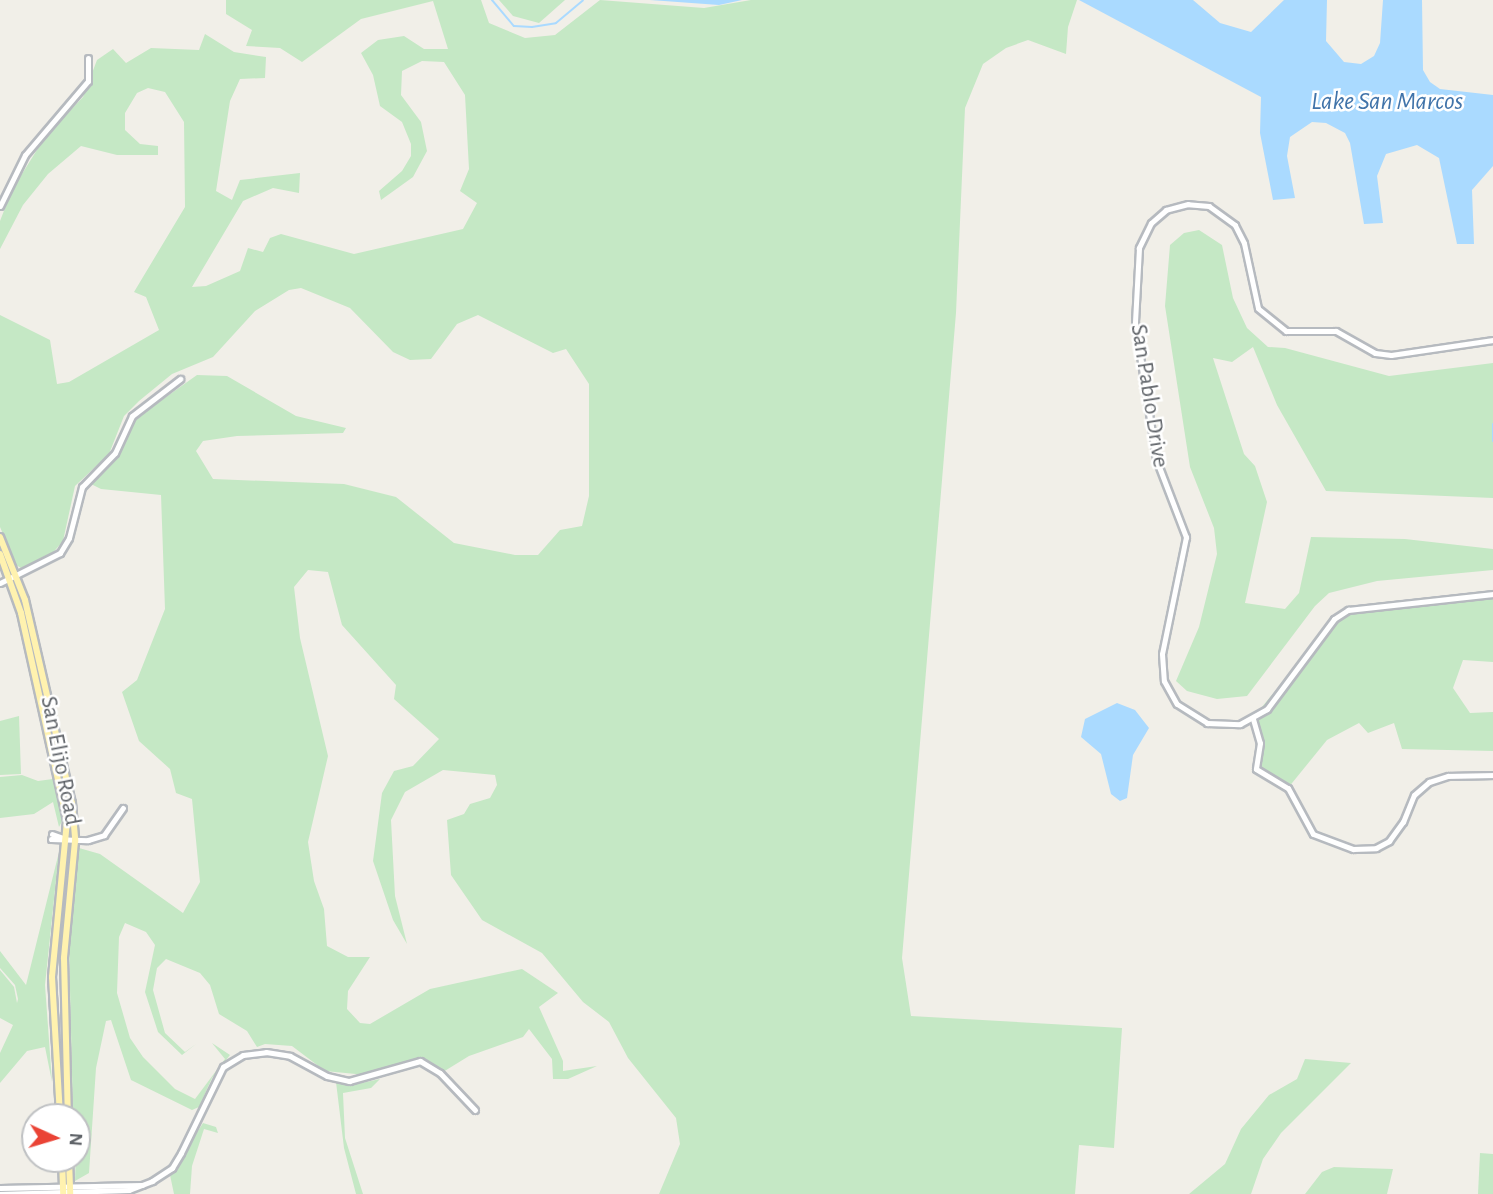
<!DOCTYPE html>
<html>
<head>
<meta charset="utf-8">
<style>
  body { margin:0 }
  #map { position:relative; width:1493px; height:1194px; overflow:hidden; background:#f1efe8; font-family:"Alegreya Sans",sans-serif }
  div>[style] { position:absolute }
  .green>* { inset:0; background:#c5e8c5 }
  .water>* { inset:0; background:#aadaff }
  .stream>* { height:2px; margin:-1px; padding:0 1px; transform-origin:1px; border-radius:1px; background:#aadaff }
  .roads { filter:drop-shadow(2px 0 #b6babf) drop-shadow(-2px 0 #b6babf) drop-shadow(0 2px #b6babf) drop-shadow(0 -2px #b6babf) }
  .secondary>* { height:5px; margin:-2.5px; padding:0 2.5px; transform-origin:2.5px; border-radius:2.5px; background:#fff }
  .primary>* { height:6px; margin:-3px; padding:0 3px; transform-origin:3px; border-radius:3px; background:#fff2af }
  span { translate:-50% -50%; white-space:nowrap; text-align:center; line-height:1.15; -webkit-text-stroke:5px #fff; paint-order:stroke }
  .street-label { font-size:24px; color:#5f6368 }
  .water-label { font-size:26px; color:#4174aa; font-style:italic }
  .north { position:absolute; left:21px; top:1103px; width:70px; height:70px; box-sizing:border-box; background:#fff; border:2px solid #bfc1c3; border-radius:50%; rotate:94deg; font-size:19px; font-weight:700; line-height:28px; text-align:center; color:#5f6368 }
  .north::after { content:''; display:block; margin:auto; width:24px; height:32px; background:#ea4335; clip-path:polygon(50% 0,100% 100%,50% 72%,0 100%) }
</style>
</head>
<body>
<div id="map">
  <div class="green">
    <div style="clip-path:polygon(226px 0,481px 0,489px 23px,525px 38px,555px 35px,600px 0,704px 8px,751px 0,1077px 0,1068px 27px,1066px 54px,1028px 40px,1006px 48px,983px 64px,965px 108px,956px 313px,902px 958px,911px 1016px,1122px 1028px,1114px 1148px,1079px 1145px,1075px 1194px,659px 1194px,680px 1144px,676px 1118px,628px 1058px,609px 1022px,583px 1002px,542px 953px,482px 920px,451px 875px,447px 820px,464px 814px,470px 804px,490px 798px,497px 785px,495px 775px,443px 770px,405px 792px,391px 820px,395px 896px,407px 944px,393px 920px,373px 861px,382px 793px,394px 771px,413px 766px,439px 739px,394px 699px,396px 685px,342px 625px,328px 572px,308px 570px,294px 587px,300px 638px,328px 756px,308px 842px,314px 881px,324px 909px,327px 946px,348px 957px,370px 957px,348px 991px,347px 1009px,360px 1023px,370px 1024px,430px 989px,522px 969px,558px 993px,539px 1007px,563px 1061px,563px 1071px,597px 1066px,568px 1079px,553px 1079px,552px 1059px,529px 1029px,523px 1037px,469px 1056px,443px 1072px,419px 1059px,366px 1075px,325px 1071px,292px 1046px,265px 1044px,257px 1047px,247px 1031px,219px 1014px,210px 985px,200px 973px,166px 959px,157px 968px,153px 990px,165px 1033px,185px 1052px,196px 1044px,182px 1055px,158px 1032px,145px 992px,155px 945px,146px 932px,125px 923px,119px 937px,117px 993px,130px 1038px,143px 1057px,175px 1089px,195px 1099px,225px 1059px,212px 1043px,230px 1055px,212px 1078px,199px 1107px,192px 1110px,131px 1080px,111px 1020px,106px 1021px,96px 1068px,89px 1173px,75px 1181px,77px 1117px,73px 1117px,69px 947px,79px 848px,100px 854px,183px 913px,200px 882px,192px 799px,176px 793px,170px 769px,139px 741px,122px 692px,137px 680px,165px 609px,161px 495px,101px 489px,91px 484px,118px 457px,135px 419px,197px 375px,227px 376px,296px 416px,346px 428px,343px 433px,237px 436px,203px 441px,196px 451px,213px 479px,344px 484px,396px 497px,454px 543px,515px 555px,538px 555px,560px 530px,582px 526px,589px 496px,589px 384px,566px 349px,553px 353px,478px 315px,457px 324px,431px 359px,410px 360px,393px 352px,350px 308px,301px 288px,289px 290px,255px 311px,213px 357px,172px 374px,139px 401px,124px 416px,109px 454px,75px 486px,63px 541px,51px 555px,21px 568px,16px 565px,0 527px,0 315px,50px 340px,57px 384px,69px 382px,159px 330px,146px 297px,134px 292px,185px 207px,184px 122px,165px 92px,148px 88px,137px 93px,125px 113px,125px 130px,140px 144px,158px 146px,158px 155px,117px 155px,81px 146px,48px 174px,23px 205px,0 249px,0 221px,12px 190px,45px 137px,83px 97px,97px 60px,113px 49px,126px 63px,151px 48px,199px 50px,205px 34px,234px 52px,266px 57px,265px 78px,240px 79px,230px 101px,216px 191px,232px 200px,240px 180px,300px 173px,299px 193px,273px 188px,243px 201px,192px 287px,206px 286px,240px 271px,248px 248px,263px 252px,270px 238px,281px 234px,354px 254px,463px 229px,477px 203px,460px 191px,469px 169px,465px 95px,444px 62px,422px 61px,402px 71px,401px 95px,421px 122px,427px 151px,413px 177px,381px 200px,379px 191px,402px 171px,411px 156px,411px 144px,402px 122px,380px 106px,373px 75px,361px 53px,378px 40px,404px 36px,424px 49px,448px 49px,433px 1px,361px 19px,302px 62px,280px 48px,246px 46px,252px 30px,226px 14px)"></div>
    <div style="clip-path:polygon(499px 0,565px 0,539px 23px,513px 16px)"></div>
    <div style="clip-path:polygon(1199px 230px,1222px 245px,1233px 298px,1247px 328px,1268px 347px,1285px 348px,1389px 376px,1493px 363px,1493px 498px,1326px 491px,1277px 405px,1253px 347px,1232px 362px,1213px 358px,1244px 454px,1255px 466px,1267px 502px,1245px 603px,1285px 609px,1299px 593px,1311px 537px,1405px 539px,1493px 549px,1493px 570px,1377px 581px,1329px 593px,1315px 606px,1247px 696px,1217px 699px,1187px 691px,1176px 681px,1199px 627px,1217px 554px,1214px 528px,1190px 467px,1165px 306px,1170px 245px,1184px 233px)"></div>
    <div style="clip-path:polygon(1473px 593px,1493px 594px,1493px 662px,1463px 660px,1453px 688px,1470px 713px,1493px 712px,1493px 751px,1402px 749px,1394px 723px,1368px 733px,1359px 723px,1327px 740px,1288px 788px,1256px 770px,1260px 753px,1252px 719px,1334px 620px,1357px 608px)"></div>
    <div style="clip-path:polygon(19px 716px,21px 774px,0 775px,0 721px)"></div>
    <div style="clip-path:polygon(22px 775px,38px 781px,53px 779px,62px 821px,59px 827px,53px 802px,34px 814px,0 818px,0 777px)"></div>
    <div style="clip-path:polygon(59px 852px,45px 985px,52px 1082px,45px 1047px,27px 1051px,0 1083px,0 1053px,13px 1025px,0 1018px,0 970px,14px 987px,17px 1003px,18px 999px,15px 985px,0 968px,0 951px,26px 985px)"></div>
    <div style="clip-path:polygon(1305px 1059px,1351px 1063px,1281px 1133px,1263px 1159px,1251px 1194px,1189px 1194px,1225px 1164px,1241px 1129px,1269px 1095px,1297px 1079px)"></div>
    <div style="clip-path:polygon(380px 1079px,371px 1088px,343px 1093px,345px 1138px,363px 1194px,356px 1194px,344px 1148px,336px 1082px,357px 1084px)"></div>
    <div style="clip-path:polygon(203px 1123px,216px 1127px,218px 1133px,204px 1129px,192px 1166px,190px 1194px,174px 1194px,170px 1175px)"></div>
    <div style="clip-path:polygon(1480px 1153px,1493px 1154px,1493px 1194px,1478px 1194px)"></div>
    <div style="clip-path:polygon(1334px 1167px,1361px 1168px,1393px 1169px,1387px 1194px,1305px 1194px,1322px 1172px)"></div>
  </div>
  <div class="water">
    <div style="clip-path:polygon(650px 0,742px 0,719px 5px)"></div>
    <div style="clip-path:polygon(1079px 0,1193px 0,1220px 23px,1251px 32px,1284px 0,1327px 0,1326px 41px,1344px 62px,1361px 64px,1374px 56px,1380px 43px,1383px 0,1422px 0,1423px 70px,1430px 82px,1440px 89px,1493px 95px,1493px 166px,1472px 190px,1474px 244px,1457px 244px,1439px 158px,1417px 145px,1386px 154px,1377px 176px,1383px 223px,1364px 224px,1350px 143px,1345px 133px,1326px 123px,1312px 122px,1290px 137px,1287px 156px,1295px 198px,1273px 200px,1260px 133px,1261px 97px)"></div>
    <div style="clip-path:polygon(1117px 703px,1135px 710px,1149px 728px,1133px 755px,1127px 798px,1120px 801px,1111px 794px,1101px 754px,1081px 737px,1085px 719px)"></div>
  </div>
  <div class="stream">
    <div style="left:492px;top:0;width:34px;rotate:50deg"></div>
    <div style="left:514px;top:26px;width:18px;rotate:3deg"></div>
    <div style="left:532px;top:27px;width:24px;rotate:-9deg"></div>
    <div style="left:556px;top:23px;width:35px;rotate:-40deg"></div>
    <div style="left:1493px;top:424px;width:17px;rotate:90deg"></div>
  </div>
  <div class="roads">
    <div class="secondary">
      <div style="left:0;top:206px;width:57px;rotate:-63.9deg"></div>
      <div style="left:25px;top:155px;width:97px;rotate:-49.6deg"></div>
      <div style="left:88px;top:81px;width:23px;rotate:-90deg"></div>
      <div style="left:1493px;top:340px;width:103px;rotate:171.6deg"></div>
      <div style="left:1391px;top:355px;width:16px;rotate:-173deg"></div>
      <div style="left:1375px;top:353px;width:45px;rotate:-150.6deg"></div>
      <div style="left:1336px;top:331px;width:50px;rotate:180deg"></div>
      <div style="left:1286px;top:331px;width:36px;rotate:-141deg"></div>
      <div style="left:1258px;top:308px;width:66px;rotate:-102.2deg"></div>
      <div style="left:1244px;top:243px;width:20px;rotate:-117deg"></div>
      <div style="left:1235px;top:225px;width:32px;rotate:-144deg"></div>
      <div style="left:1209px;top:206px;width:21px;rotate:-175deg"></div>
      <div style="left:1188px;top:204px;width:23px;rotate:165deg"></div>
      <div style="left:1166px;top:210px;width:20px;rotate:139deg"></div>
      <div style="left:1151px;top:223px;width:28px;rotate:116deg"></div>
      <div style="left:1139px;top:248px;width:75px;rotate:93.1deg"></div>
      <div style="left:1135px;top:323px;width:138px;rotate:81.2deg"></div>
      <div style="left:1156px;top:459px;width:84px;rotate:69deg"></div>
      <div style="left:1186px;top:537px;width:119px;rotate:101.6deg"></div>
      <div style="left:1162px;top:654px;width:27px;rotate:86deg"></div>
      <div style="left:1164px;top:681px;width:26px;rotate:61deg"></div>
      <div style="left:1177px;top:704px;width:36px;rotate:32deg"></div>
      <div style="left:1207px;top:723px;width:33px;rotate:2deg"></div>
      <div style="left:1240px;top:724px;width:31px;rotate:-29deg"></div>
      <div style="left:1267px;top:709px;width:112px;rotate:-53.3deg"></div>
      <div style="left:1334px;top:619px;width:17px;rotate:-33deg"></div>
      <div style="left:1348px;top:610px;width:146px;rotate:-6.3deg"></div>
      <div style="left:0;top:583px;width:67px;rotate:-26.6deg"></div>
      <div style="left:60px;top:553px;width:17px;rotate:-59deg"></div>
      <div style="left:69px;top:538px;width:53px;rotate:-75.7deg"></div>
      <div style="left:82px;top:487px;width:47px;rotate:-45.9deg"></div>
      <div style="left:115px;top:453px;width:41px;rotate:-65.3deg"></div>
      <div style="left:132px;top:416px;width:61px;rotate:-37.6deg"></div>
      <div style="left:1253px;top:719px;width:25px;rotate:74deg"></div>
      <div style="left:1260px;top:743px;width:26px;rotate:99deg"></div>
      <div style="left:1256px;top:769px;width:37px;rotate:31deg"></div>
      <div style="left:1288px;top:788px;width:52px;rotate:61.5deg"></div>
      <div style="left:1313px;top:834px;width:43px;rotate:20.6deg"></div>
      <div style="left:1353px;top:849px;width:23px;rotate:-2deg"></div>
      <div style="left:1376px;top:848px;width:15px;rotate:-28deg"></div>
      <div style="left:1389px;top:841px;width:24px;rotate:-54deg"></div>
      <div style="left:1403px;top:822px;width:29px;rotate:-68deg"></div>
      <div style="left:1414px;top:795px;width:20px;rotate:-41deg"></div>
      <div style="left:1429px;top:782px;width:20px;rotate:-18deg"></div>
      <div style="left:1448px;top:776px;width:45px;rotate:-1.3deg"></div>
      <div style="left:52px;top:834px;width:15px;rotate:20deg"></div>
      <div style="left:51px;top:839px;width:37px;rotate:2deg"></div>
      <div style="left:88px;top:840px;width:17px;rotate:-17deg"></div>
      <div style="left:104px;top:835px;width:33px;rotate:-55deg"></div>
      <div style="left:0;top:1188px;width:142px;rotate:-1.2deg"></div>
      <div style="left:0;top:1194px;width:129px;rotate:-1.8deg"></div>
      <div style="left:129px;top:1190px;width:25px;rotate:-21deg"></div>
      <div style="left:152px;top:1181px;width:24px;rotate:-33deg"></div>
      <div style="left:172px;top:1168px;width:17px;rotate:-59deg"></div>
      <div style="left:181px;top:1153px;width:96px;rotate:-64deg"></div>
      <div style="left:223px;top:1067px;width:23px;rotate:-31deg"></div>
      <div style="left:243px;top:1055px;width:23px;rotate:-7deg"></div>
      <div style="left:266px;top:1052px;width:24px;rotate:9deg"></div>
      <div style="left:290px;top:1056px;width:42px;rotate:28.4deg"></div>
      <div style="left:327px;top:1076px;width:23px;rotate:13deg"></div>
      <div style="left:349px;top:1081px;width:74px;rotate:-15.7deg"></div>
      <div style="left:420px;top:1061px;width:23px;rotate:31deg"></div>
      <div style="left:440px;top:1073px;width:51px;rotate:46.6deg"></div>
    </div>
    <div class="primary">
      <div style="left:0;top:537px;width:68px;rotate:68.4deg"></div>
      <div style="left:25px;top:600px;width:208px;rotate:77deg"></div>
      <div style="left:72px;top:803px;width:38px;rotate:85deg"></div>
      <div style="left:75px;top:841px;width:118px;rotate:95.4deg"></div>
      <div style="left:64px;top:958px;width:159px;rotate:88.6deg"></div>
      <div style="left:0;top:554px;width:63px;rotate:70.4deg"></div>
      <div style="left:21px;top:613px;width:213px;rotate:77.5deg"></div>
      <div style="left:67px;top:821px;width:157px;rotate:95.5deg"></div>
      <div style="left:52px;top:977px;width:140px;rotate:86.7deg"></div>
      <div style="left:62px;top:1159px;width:35px;rotate:88deg"></div>
      <div style="left:69px;top:1159px;width:35px;rotate:88deg"></div>
    </div>
  </div>
  <div class="street-label">
    <span style="left:1149px;top:396px;rotate:81deg">San Pablo Drive</span>
    <span style="left:60px;top:761px;rotate:79deg">San Elijo Road</span>
  </div>
  <div class="water-label">
    <span style="left:1387px;top:102px">Lake San Marcos</span>
  </div>
  <div class="north">N</div>
</div>
</body>
</html>
